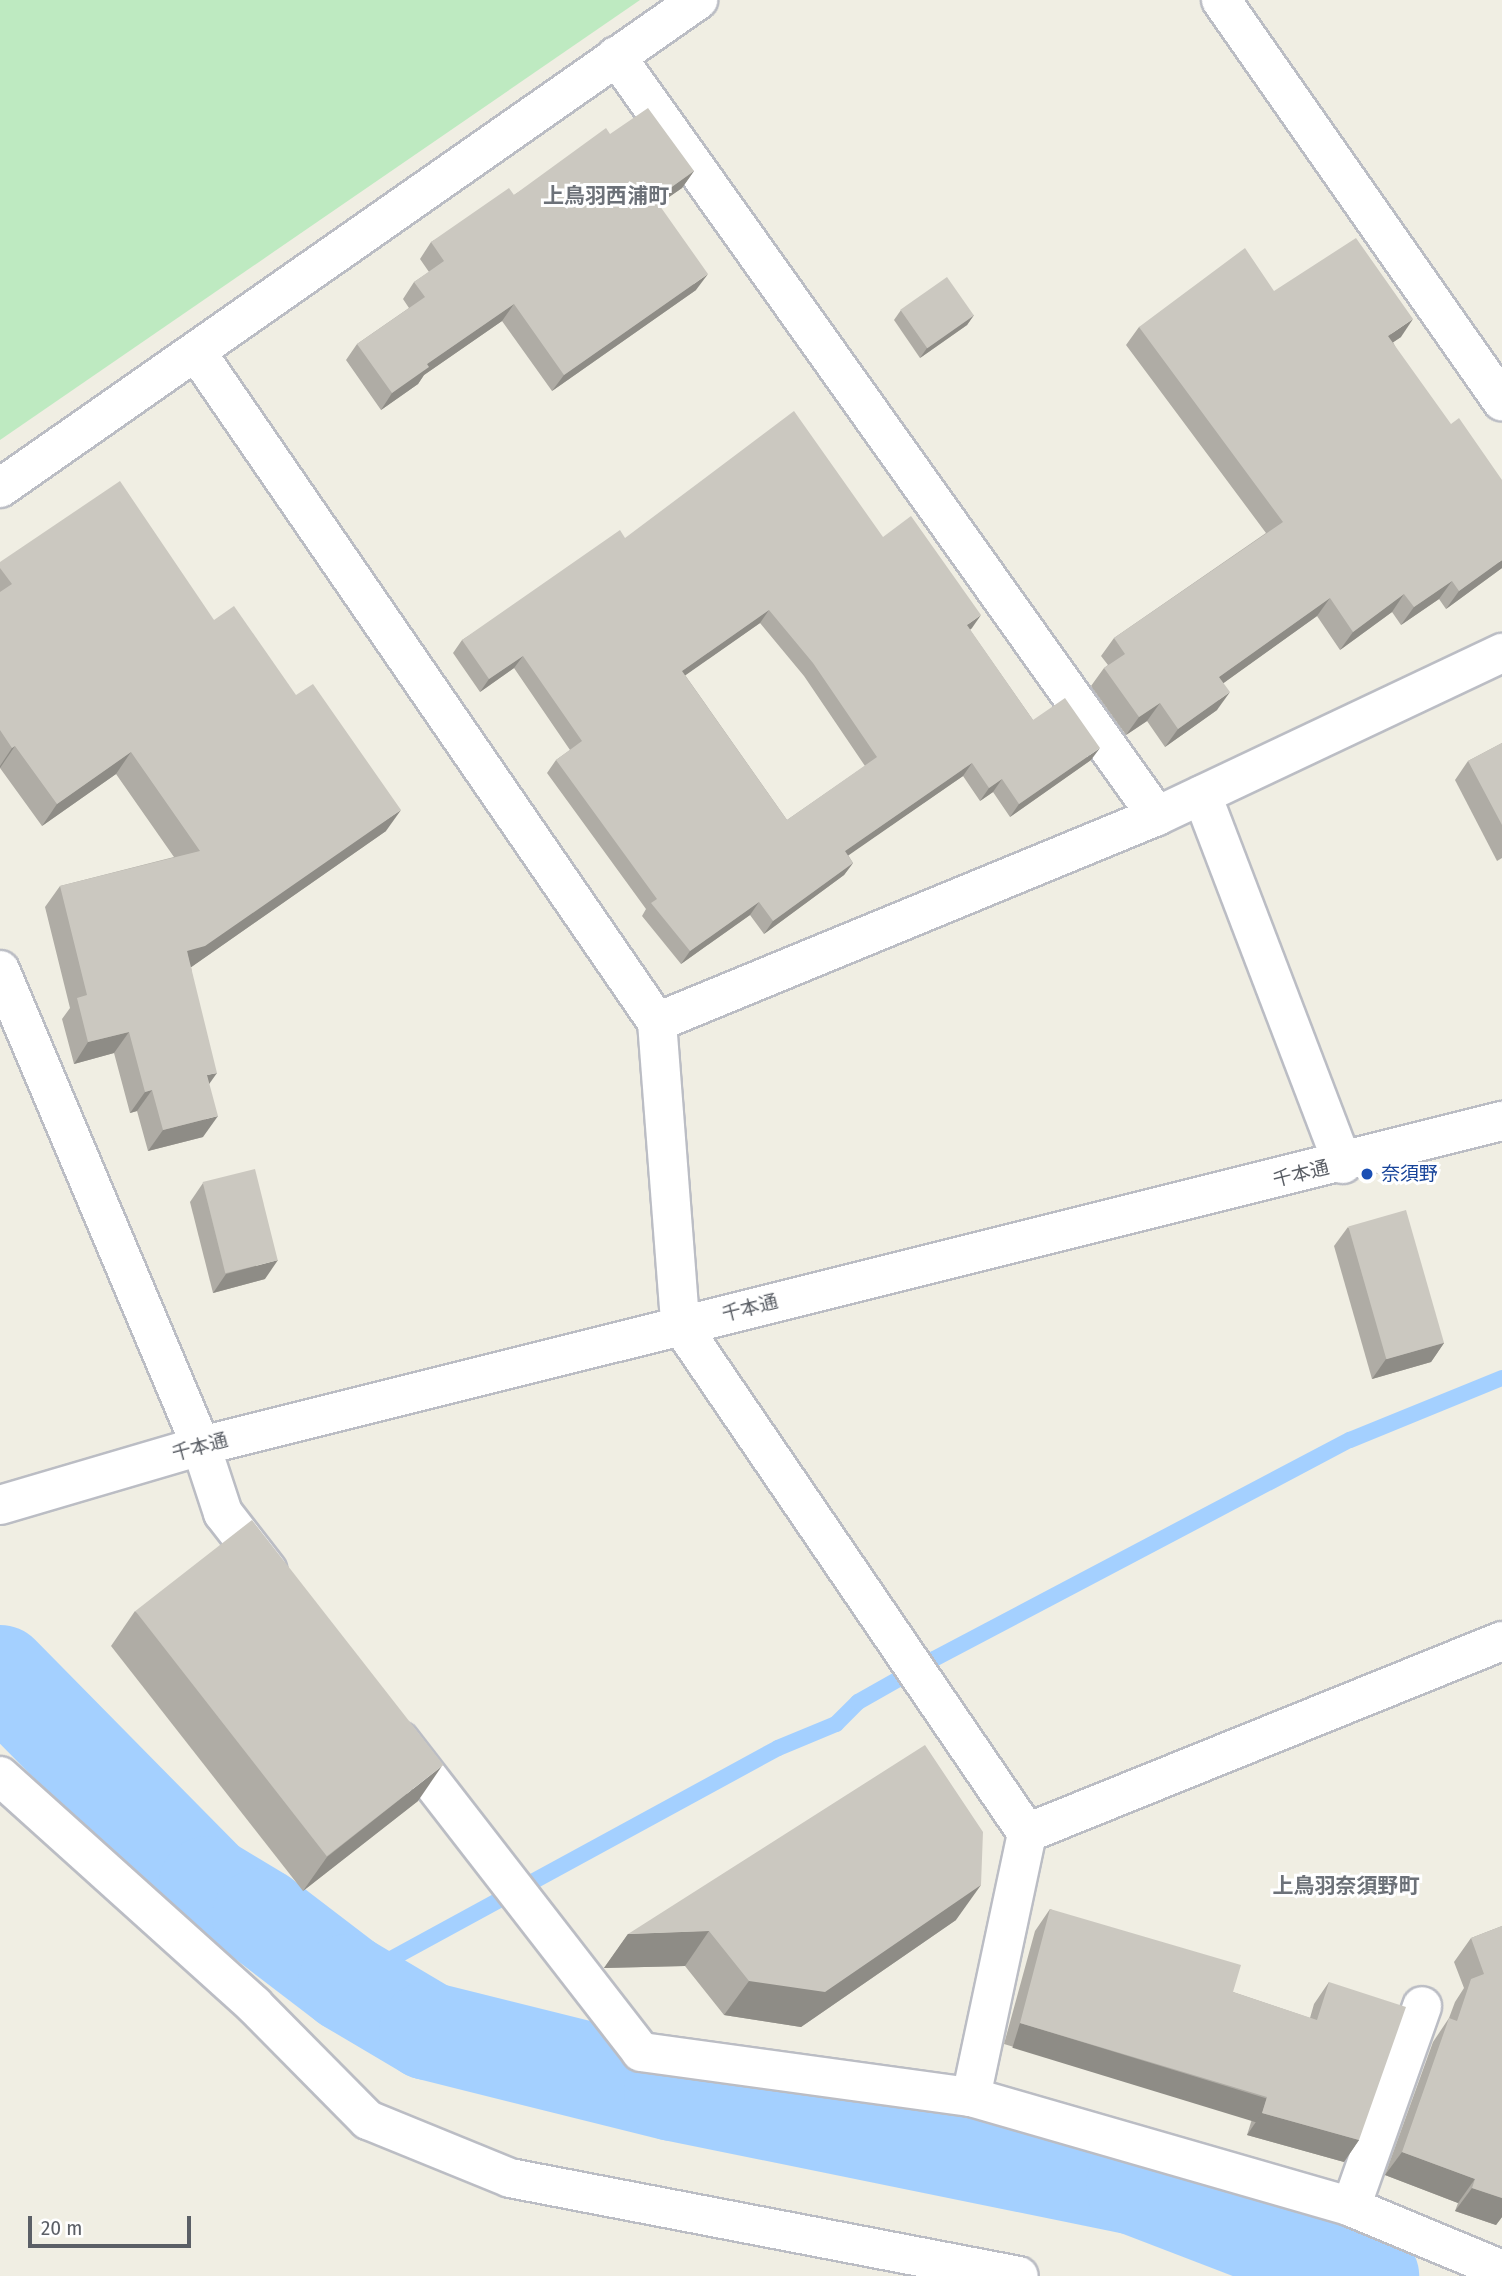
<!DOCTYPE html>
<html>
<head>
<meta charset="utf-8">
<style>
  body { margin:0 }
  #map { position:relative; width:1502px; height:2276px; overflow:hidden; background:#f0eee3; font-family:"Fira Sans Condensed","Noto Sans JP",sans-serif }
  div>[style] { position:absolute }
  .green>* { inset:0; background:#beeac1 }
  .stream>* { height:16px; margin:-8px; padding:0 8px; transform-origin:8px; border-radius:8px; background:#a4d0ff }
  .river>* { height:98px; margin:-49px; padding:0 49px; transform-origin:49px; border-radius:49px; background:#a4d0ff }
  .roads { filter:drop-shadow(2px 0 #bbbdc4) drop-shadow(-2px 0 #bbbdc4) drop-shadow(0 2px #bbbdc4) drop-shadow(0 -2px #bbbdc4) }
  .street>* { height:38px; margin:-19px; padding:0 19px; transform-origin:19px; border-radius:19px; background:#fff }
  .wall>* { inset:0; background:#afaca5 }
  .shaded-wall>* { inset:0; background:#8e8c86; transform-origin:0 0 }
  .building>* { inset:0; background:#cbc8c0; transform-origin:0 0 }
  .dots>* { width:19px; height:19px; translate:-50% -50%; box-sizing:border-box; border:4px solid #fff; border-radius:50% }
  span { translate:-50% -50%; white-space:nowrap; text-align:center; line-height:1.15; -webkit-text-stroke:6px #fff; paint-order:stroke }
  .street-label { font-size:19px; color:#5b5f66 }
  .transit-label { font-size:19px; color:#164399 }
  .left { translate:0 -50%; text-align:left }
  .neighbourhood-label { font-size:21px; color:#6c7178; font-weight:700 }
  .scale { position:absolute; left:28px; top:2216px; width:163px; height:32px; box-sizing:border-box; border:4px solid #5b5f66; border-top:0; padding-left:9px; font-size:21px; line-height:24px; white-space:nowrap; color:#5b5f66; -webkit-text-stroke:5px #fff; paint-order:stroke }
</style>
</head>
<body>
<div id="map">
  <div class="green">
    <div style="clip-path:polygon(0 0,640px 0,0 440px)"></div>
  </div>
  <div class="stream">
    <div style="left:347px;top:1983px;width:491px;rotate:-28.6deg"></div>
    <div style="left:778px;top:1748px;width:63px;rotate:-22.5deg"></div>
    <div style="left:836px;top:1724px;width:31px;rotate:-45deg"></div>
    <div style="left:858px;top:1702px;width:87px;rotate:-29.5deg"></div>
    <div style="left:934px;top:1659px;width:470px;rotate:-27.8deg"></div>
    <div style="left:1350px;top:1440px;width:164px;rotate:-22.2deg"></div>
  </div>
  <div class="river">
    <div style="left:0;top:1674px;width:296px;rotate:45.4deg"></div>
    <div style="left:208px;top:1885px;width:62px;rotate:31.1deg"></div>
    <div style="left:261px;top:1917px;width:108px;rotate:37.5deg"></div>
    <div style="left:347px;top:1983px;width:94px;rotate:30.7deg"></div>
    <div style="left:428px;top:2031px;width:252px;rotate:14deg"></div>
    <div style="left:673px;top:2092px;width:471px;rotate:11.5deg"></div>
    <div style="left:1135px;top:2186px;width:252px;rotate:21deg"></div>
  </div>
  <div class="roads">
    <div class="street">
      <div style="left:1221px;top:0;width:490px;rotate:55deg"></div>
      <div style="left:616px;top:56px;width:933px;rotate:54.56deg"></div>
      <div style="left:197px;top:353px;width:812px;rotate:55.49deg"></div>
      <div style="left:657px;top:1022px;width:303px;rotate:85.6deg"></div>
      <div style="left:680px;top:1324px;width:616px;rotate:55.72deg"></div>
      <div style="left:0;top:488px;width:852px;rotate:-34.96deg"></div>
      <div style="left:1202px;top:795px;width:395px;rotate:69.1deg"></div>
      <div style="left:0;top:970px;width:517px;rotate:67.11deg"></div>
      <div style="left:201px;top:1446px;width:71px;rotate:71.8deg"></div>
      <div style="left:223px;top:1513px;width:73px;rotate:52.2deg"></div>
      <div style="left:657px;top:1022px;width:541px;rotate:-22.39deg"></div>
      <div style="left:1157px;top:816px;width:382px;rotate:-25.3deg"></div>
      <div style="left:0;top:1505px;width:209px;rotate:-16.4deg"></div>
      <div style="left:201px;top:1446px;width:1341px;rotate:-14.03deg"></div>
      <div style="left:400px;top:1741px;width:393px;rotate:52.2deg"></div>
      <div style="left:641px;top:2052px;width:333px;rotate:7.8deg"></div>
      <div style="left:971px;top:2097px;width:396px;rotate:16.1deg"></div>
      <div style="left:1351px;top:2207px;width:164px;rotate:22.6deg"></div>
      <div style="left:0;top:1776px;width:342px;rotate:42deg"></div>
      <div style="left:254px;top:2005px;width:162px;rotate:45.3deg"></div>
      <div style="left:368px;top:2120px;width:153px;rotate:22.2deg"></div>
      <div style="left:510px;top:2178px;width:518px;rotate:10.9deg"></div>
      <div style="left:971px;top:2097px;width:270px;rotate:-78deg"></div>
      <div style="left:1027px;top:1833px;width:512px;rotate:-22.01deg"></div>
      <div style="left:1351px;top:2207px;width:213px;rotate:-70.5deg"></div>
    </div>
  </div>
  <div class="wall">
    <div style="clip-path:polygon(610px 134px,694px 171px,682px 188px,659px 204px,696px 290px,552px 391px,502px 321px,424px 375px,418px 384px,381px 410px,346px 360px,357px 344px,409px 308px,403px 299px,414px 282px,429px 272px,420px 259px,431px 242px,514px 195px)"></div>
    <div style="clip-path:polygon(1274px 291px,1401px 337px,1393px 342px,1502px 568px,1446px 609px,1439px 599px,1401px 625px,1392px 612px,1340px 650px,1317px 616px,1223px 683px,1217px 710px,1165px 747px,1147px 721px,1126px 735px,1091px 686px,1104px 668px,1108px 665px,1101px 656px,1114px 638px,1266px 533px,1126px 345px,1139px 327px)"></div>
    <div style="clip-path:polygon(901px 310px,974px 315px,967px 325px,920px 358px,894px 320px)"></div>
    <div style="clip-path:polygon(evenodd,883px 537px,972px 628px,970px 630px,1033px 720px,1091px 760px,1010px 817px,993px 792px,980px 801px,963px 776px,848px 855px,853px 863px,844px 875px,764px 934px,750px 915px,681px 964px,642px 916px,646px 909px,547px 773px,556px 760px,570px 750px,514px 668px,480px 692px,453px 653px,462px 640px,625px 538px,883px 537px,760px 623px,804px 676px,865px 766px,787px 820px,685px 675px,760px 623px)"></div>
    <div style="clip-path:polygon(0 562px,214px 620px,386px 831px,191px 967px,209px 1084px,203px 1137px,148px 1151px,137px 1111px,130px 1113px,114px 1053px,74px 1064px,62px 1019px,70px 1008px,45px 907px,60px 886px,174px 857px,116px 774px,42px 826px,0 768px)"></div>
    <div style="clip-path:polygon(1502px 743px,1502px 858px,1497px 861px,1455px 780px,1468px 761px)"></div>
    <div style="clip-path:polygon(203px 1183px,265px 1279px,213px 1293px,190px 1202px)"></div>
    <div style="clip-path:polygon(1348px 1227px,1444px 1343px,1431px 1362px,1372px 1379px,1334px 1246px)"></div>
    <div style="clip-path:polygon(135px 1611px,418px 1801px,303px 1891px,111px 1646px)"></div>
    <div style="clip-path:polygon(1050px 1909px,1233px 1992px,1310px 2018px,1314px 2004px,1329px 1982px,1359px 2140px,1344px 2162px,1247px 2135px,1252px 2119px,1004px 2044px,1035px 1931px)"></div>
    <div style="clip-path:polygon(956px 1920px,801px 2027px,724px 2015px,685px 1966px,604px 1968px,628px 1934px)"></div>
    <div style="clip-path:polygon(1502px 1926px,1502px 2217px,1496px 2225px,1455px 2211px,1458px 2203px,1385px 2175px,1433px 2042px,1449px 2018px,1455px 2002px,1464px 1988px,1454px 1962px,1471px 1938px)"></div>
  </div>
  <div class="shaded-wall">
    <div style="clip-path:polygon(694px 171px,682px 188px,643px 215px,655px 199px)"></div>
    <div style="clip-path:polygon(708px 274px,696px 290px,552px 391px,564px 375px)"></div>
    <div style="clip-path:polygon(514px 304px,502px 321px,424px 375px,418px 384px,381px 410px,392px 393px,427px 364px)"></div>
    <div style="clip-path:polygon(974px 315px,967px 325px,920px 358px,927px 348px)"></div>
    <div style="clip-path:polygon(1413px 319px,1401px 337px,1376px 354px,1388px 336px)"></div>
    <div style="clip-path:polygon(1502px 560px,1502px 568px,1446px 609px,1459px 591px)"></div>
    <div style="clip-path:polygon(1452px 581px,1439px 599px,1401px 625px,1414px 607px)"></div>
    <div style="clip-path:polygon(1404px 594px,1392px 612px,1340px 650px,1353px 632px)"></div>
    <div style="clip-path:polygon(1330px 598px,1317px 616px,1207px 695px,1219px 677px)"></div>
    <div style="clip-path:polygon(769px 610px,760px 623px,673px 684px,682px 671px)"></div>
    <div style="clip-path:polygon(981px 615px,972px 628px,958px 638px,967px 625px)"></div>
    <div style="clip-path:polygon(523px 656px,514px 668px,480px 692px,489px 679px)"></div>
    <div style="clip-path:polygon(1230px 692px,1217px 710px,1165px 747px,1178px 729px)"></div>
    <div style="clip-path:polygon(1160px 703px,1147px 721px,1126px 735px,1139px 717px)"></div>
    <div style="clip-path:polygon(15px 746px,0 768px,0 766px,12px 748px)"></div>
    <div style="clip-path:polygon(1100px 748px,1091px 760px,1010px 817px,1019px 804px)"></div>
    <div style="clip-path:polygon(131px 752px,116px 774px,42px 826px,57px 804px)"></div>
    <div style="clip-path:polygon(972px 763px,963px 776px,836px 864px,845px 851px)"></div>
    <div style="clip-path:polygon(1002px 779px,993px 792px,980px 801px,989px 788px)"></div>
    <div style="clip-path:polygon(401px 810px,386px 831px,190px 968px,187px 951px)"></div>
    <div style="clip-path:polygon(853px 863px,844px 875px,764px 934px,773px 921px)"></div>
    <div style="clip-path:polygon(759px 902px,750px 915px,681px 964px,690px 951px)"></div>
    <div style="clip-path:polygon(129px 1032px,114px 1053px,74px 1064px,88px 1042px)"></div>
    <div style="clip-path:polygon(217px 1073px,202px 1094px,207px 1075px)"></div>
    <div style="clip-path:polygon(152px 1090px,137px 1111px,130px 1113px,145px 1092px)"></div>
    <div style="clip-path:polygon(218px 1116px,203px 1137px,148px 1151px,163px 1130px)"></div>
    <div style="clip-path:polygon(278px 1260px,265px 1279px,213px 1293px,226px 1274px)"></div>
    <div style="clip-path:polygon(1444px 1343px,1431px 1362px,1372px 1379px,1386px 1359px)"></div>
    <div style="clip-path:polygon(442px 1766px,418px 1801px,303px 1891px,327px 1857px)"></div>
    <div style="clip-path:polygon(981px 1885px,956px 1920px,801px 2027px,724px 2015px,749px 1981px)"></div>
    <div style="clip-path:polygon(709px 1931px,685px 1966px,604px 1968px,628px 1934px)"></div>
    <div style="left:1020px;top:2023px;width:258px;height:26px;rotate:17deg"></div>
    <div style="clip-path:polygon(1262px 2113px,1359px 2140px,1344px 2162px,1247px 2135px)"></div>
    <div style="clip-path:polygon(1402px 2152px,1475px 2179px,1458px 2203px,1385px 2175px)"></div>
    <div style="clip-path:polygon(1472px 2188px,1502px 2198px,1502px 2217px,1496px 2225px,1455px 2211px)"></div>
  </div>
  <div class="building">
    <div style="clip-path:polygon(648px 108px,694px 171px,655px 199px,708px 274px,564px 375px,514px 304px,427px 364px,429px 367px,392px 393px,357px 344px,425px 297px,414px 282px,444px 261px,431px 242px,509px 188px,514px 195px,606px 128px,610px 134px)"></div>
    <div style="clip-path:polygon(1356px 238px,1413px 319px,1388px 336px,1451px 424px,1459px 418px,1502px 480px,1502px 560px,1459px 591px,1452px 581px,1414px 607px,1404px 594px,1353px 632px,1330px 598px,1219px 677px,1230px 692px,1178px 729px,1160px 703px,1139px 717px,1104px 668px,1125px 654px,1114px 638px,1283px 522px,1139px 327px,1245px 248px,1274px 291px)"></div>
    <div style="left:947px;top:277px;width:47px;height:57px;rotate:55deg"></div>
    <div style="clip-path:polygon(evenodd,794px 411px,883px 537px,911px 516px,981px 615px,967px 625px,1033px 720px,1065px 698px,1100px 748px,1019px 804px,1002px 779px,989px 788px,972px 763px,845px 851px,853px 863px,773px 921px,759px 902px,690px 951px,651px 903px,657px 899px,556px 760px,582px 741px,523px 656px,489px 679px,462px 640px,620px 530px,625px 538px,794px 411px,769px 610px,813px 663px,877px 757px,787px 820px,682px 671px,769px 610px)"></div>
    <div style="clip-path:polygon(120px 481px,214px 620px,234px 606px,296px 695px,313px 684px,401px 810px,205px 946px,187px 951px,217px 1073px,207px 1075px,218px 1116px,163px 1130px,152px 1090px,145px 1092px,129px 1032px,88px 1042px,77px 998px,87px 995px,60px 886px,200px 851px,131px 752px,57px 804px,15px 746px,12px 748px,0 730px,0 592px,12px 584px,0 568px,0 562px)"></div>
    <div style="clip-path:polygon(1502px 743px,1502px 825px,1468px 761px)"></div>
    <div style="left:255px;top:1169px;width:94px;height:54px;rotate:76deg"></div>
    <div style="left:1406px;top:1210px;width:138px;height:60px;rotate:74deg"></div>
    <div style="left:252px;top:1520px;width:311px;height:148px;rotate:52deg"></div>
    <div style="clip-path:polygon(925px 1745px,983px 1832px,981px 1885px,825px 1992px,749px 1981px,709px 1931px,628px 1934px)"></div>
    <div style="clip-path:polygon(1050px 1909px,1241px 1965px,1233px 1992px,1317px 2020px,1329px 1982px,1406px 2007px,1359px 2140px,1262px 2113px,1267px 2097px,1020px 2023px)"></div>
    <div style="clip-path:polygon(1502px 1926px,1502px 2198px,1472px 2188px,1475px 2179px,1402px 2152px,1449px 2018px,1457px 2021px,1471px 1979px,1484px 1974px,1471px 1938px)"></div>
  </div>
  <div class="dots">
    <div style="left:1367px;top:1174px;background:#1a4fb4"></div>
  </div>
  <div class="street-label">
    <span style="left:1301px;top:1174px;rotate:-14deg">千本通</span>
    <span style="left:750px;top:1308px;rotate:-14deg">千本通</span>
    <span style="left:200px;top:1447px;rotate:-15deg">千本通</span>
  </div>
  <div class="transit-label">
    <span class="left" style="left:1381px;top:1174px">奈須野</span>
  </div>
  <div class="neighbourhood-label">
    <span style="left:606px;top:196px">上鳥羽西浦町</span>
    <span style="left:1346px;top:1886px">上鳥羽奈須野町</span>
  </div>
  <div class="scale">20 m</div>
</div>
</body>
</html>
